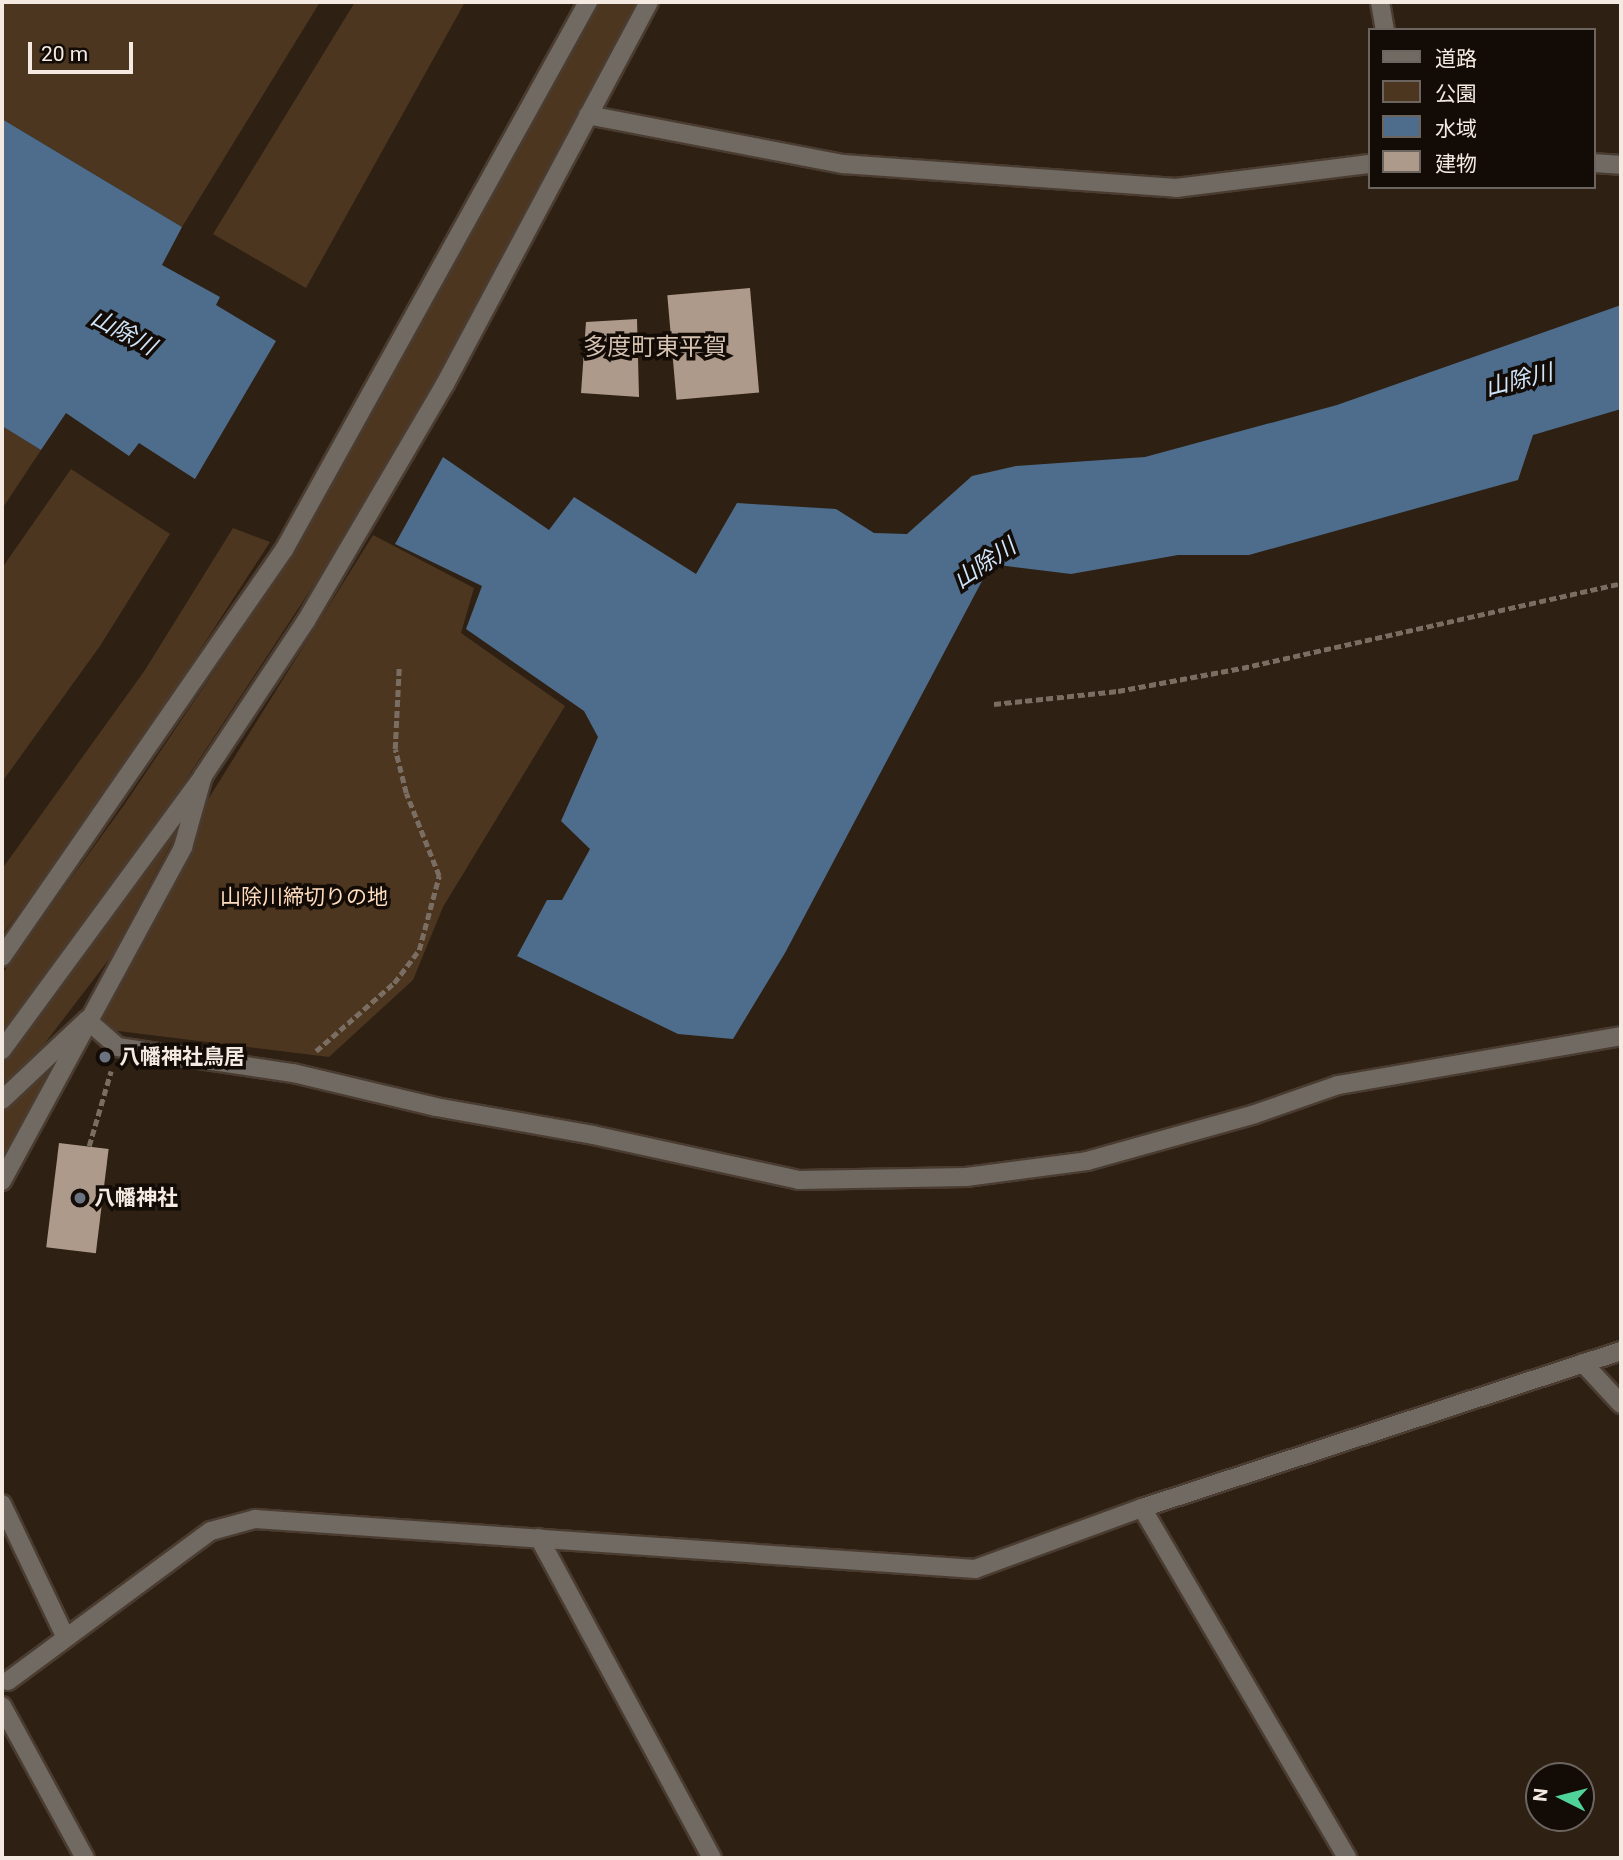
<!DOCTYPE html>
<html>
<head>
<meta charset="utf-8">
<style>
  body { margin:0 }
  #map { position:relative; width:1623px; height:1860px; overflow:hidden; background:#2e2013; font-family:Roboto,"Noto Sans JP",sans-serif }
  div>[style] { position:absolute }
  .green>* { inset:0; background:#4d3620 }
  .water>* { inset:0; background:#4e6d8c }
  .building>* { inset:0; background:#ad9a8a; transform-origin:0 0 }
  .path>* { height:4.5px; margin-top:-2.25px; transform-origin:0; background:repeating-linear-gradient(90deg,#7a6d62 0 7px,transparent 0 10.5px) }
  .roads { filter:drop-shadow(2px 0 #4a3c30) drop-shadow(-2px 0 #4a3c30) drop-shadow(0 2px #4a3c30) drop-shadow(0 -2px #4a3c30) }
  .lane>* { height:18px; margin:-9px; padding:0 9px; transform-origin:9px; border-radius:9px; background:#706a62 }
  .street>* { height:18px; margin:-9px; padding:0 9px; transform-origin:9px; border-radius:9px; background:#706a62 }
  .dots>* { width:19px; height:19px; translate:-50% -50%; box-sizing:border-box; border:4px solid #120b06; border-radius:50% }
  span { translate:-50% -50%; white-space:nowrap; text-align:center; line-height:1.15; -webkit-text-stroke:7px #120b06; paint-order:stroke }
  .park-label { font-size:21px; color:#ffddbe }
  .poi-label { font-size:21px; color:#f4eae1; font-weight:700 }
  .left { translate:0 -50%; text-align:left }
  .water-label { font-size:23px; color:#d0e5fa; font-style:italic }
  .quarter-label { font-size:24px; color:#d5c2b1 }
  .frame { position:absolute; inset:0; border:4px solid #f4eae1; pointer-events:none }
  .legend { position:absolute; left:1368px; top:28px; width:228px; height:161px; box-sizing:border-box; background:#120b06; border:2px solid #6c645e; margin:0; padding:9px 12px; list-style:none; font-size:21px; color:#f4eae1 }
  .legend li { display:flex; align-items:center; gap:14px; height:35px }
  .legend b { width:35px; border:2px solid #6c645e }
  .north { position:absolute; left:1525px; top:1762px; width:70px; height:70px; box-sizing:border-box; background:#120b06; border:2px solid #6c645e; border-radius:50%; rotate:276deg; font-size:19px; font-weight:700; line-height:28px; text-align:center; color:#f4eae1 }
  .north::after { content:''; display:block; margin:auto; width:24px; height:32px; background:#4fd399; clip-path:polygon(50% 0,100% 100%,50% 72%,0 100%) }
  .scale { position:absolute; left:28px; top:42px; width:105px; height:32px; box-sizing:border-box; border:4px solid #f4eae1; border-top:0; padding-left:9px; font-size:21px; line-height:24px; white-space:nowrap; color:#f4eae1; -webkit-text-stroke:5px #120b06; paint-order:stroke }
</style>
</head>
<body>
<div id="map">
  <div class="green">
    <div style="clip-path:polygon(2px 2px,320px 2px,182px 227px,2px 119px)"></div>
    <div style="clip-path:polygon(355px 2px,465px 2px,306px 288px,213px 234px)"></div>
    <div style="clip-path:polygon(600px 2px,639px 2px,437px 376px,317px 580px,145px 842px,2px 1036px,2px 974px,124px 805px,290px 559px)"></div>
    <div style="clip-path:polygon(2px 426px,41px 450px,2px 509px)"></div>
    <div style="clip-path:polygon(71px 469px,170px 534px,100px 646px,2px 782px,2px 568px)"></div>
    <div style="clip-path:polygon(233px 528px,270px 542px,110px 789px,2px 935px,2px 869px,145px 670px)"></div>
    <div style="clip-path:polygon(373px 535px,474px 588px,461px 633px,565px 706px,443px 907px,413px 980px,329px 1057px,110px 1030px,102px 1019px,164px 870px)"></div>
    <div style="clip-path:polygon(182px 824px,110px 958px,29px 1064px,2px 1091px,2px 1063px)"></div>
    <div style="clip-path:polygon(43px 1073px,49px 1078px,2px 1163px,2px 1113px)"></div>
  </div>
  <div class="water">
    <div style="clip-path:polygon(2px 119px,182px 227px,162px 265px,220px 297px,216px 305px,276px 341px,195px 479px,139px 443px,129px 456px,66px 413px,41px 450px,2px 426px)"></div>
    <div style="clip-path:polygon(1621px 305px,1621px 409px,1533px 435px,1518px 480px,1249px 555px,1178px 555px,1071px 574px,991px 564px,785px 953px,733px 1039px,678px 1034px,517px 956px,547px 900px,562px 900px,590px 849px,561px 821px,598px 737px,584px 711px,466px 629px,482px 586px,395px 544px,443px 457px,549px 530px,574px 497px,696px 574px,737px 503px,836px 509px,874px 533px,907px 534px,972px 476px,1016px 466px,1145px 457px,1337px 405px)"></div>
  </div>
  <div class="building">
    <div style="left:750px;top:288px;width:105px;height:83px;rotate:85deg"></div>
    <div style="clip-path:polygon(637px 319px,639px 397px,581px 393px,586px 322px)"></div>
    <div style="left:59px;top:1143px;width:50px;height:105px;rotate:7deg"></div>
  </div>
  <div class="path">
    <div style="left:994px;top:704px;width:125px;rotate:-6deg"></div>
    <div style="left:1118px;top:691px;width:126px;rotate:-10.5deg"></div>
    <div style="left:1242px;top:668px;width:388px;rotate:-12.6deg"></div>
    <div style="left:316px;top:1051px;width:103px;rotate:-41.1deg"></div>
    <div style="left:394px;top:983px;width:41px;rotate:-52.9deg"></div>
    <div style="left:419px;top:950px;width:77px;rotate:-74.9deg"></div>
    <div style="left:439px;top:876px;width:89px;rotate:-111.7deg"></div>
    <div style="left:406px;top:793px;width:45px;rotate:-104deg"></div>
    <div style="left:395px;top:749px;width:83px;rotate:-87.2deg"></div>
    <div style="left:89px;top:1146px;width:78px;rotate:-73.7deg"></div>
  </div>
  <div class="roads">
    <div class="lane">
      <div style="left:2px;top:957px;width:495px;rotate:-55.3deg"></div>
      <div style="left:284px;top:550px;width:627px;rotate:-60.98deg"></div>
      <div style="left:2px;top:1050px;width:340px;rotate:-53.7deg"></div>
      <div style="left:2px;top:1100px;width:117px;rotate:-43.3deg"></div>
    </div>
    <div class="street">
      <div style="left:1380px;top:2px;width:28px;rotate:80deg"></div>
      <div style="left:588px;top:115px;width:260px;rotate:10.9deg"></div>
      <div style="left:843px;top:164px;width:334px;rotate:4.1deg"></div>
      <div style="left:1176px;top:188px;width:194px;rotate:-7.1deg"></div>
      <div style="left:1593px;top:163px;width:28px;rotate:4deg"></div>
      <div style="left:87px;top:1020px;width:41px;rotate:41.1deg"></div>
      <div style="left:118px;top:1047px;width:177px;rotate:8.5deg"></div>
      <div style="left:293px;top:1073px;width:147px;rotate:13.4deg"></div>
      <div style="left:436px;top:1107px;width:159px;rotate:10.1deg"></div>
      <div style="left:593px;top:1135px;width:211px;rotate:12.3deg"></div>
      <div style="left:799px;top:1180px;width:167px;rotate:-1deg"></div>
      <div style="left:966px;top:1177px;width:122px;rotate:-7.5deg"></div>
      <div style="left:1087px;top:1161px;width:174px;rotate:-15.6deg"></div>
      <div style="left:1255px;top:1114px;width:88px;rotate:-19.3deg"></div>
      <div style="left:1338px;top:1085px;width:287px;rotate:-9.8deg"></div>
      <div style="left:2px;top:1181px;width:380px;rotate:-61.5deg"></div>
      <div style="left:183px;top:847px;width:74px;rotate:-74.3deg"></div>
      <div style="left:203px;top:776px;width:186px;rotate:-56.4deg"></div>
      <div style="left:306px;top:621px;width:275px;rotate:-59.6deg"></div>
      <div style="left:445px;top:384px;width:433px;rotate:-61.9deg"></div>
      <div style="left:1583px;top:1363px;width:56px;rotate:47.2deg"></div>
      <div style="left:2px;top:1504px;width:148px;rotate:64.5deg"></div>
      <div style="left:1142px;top:1508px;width:406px;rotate:59.6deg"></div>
      <div style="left:539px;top:1538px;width:364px;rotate:61.6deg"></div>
      <div style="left:8px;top:1681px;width:252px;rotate:-36.5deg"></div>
      <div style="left:211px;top:1531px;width:46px;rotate:-15.3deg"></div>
      <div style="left:255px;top:1519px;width:722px;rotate:3.97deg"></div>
      <div style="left:975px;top:1569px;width:178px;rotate:-20.1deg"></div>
      <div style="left:1142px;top:1508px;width:504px;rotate:-18.15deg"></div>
      <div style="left:2px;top:1706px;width:173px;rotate:61.4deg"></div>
    </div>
  </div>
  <div class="dots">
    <div style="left:105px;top:1057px;background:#6b7280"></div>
    <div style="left:80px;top:1198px;background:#6b7280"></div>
  </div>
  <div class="park-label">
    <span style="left:304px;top:897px">山除川締切りの地</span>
  </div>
  <div class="poi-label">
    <span class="left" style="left:119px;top:1057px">八幡神社鳥居</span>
    <span class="left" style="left:94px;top:1198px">八幡神社</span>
  </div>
  <div class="water-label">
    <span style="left:123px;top:333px;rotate:28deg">山除川</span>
    <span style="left:1519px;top:381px;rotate:-14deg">山除川</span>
    <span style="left:985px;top:564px;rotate:-34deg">山除川</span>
  </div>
  <div class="quarter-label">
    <span style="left:655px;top:348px">多度町東平賀</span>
  </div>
  <div class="frame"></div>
  <ul class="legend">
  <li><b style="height:9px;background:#706a62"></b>道路</li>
  <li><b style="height:19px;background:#4d3620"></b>公園</li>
  <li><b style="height:19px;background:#4e6d8c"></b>水域</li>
  <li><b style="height:19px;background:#ad9a8a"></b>建物</li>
  </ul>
  <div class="north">N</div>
  <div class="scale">20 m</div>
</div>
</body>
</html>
